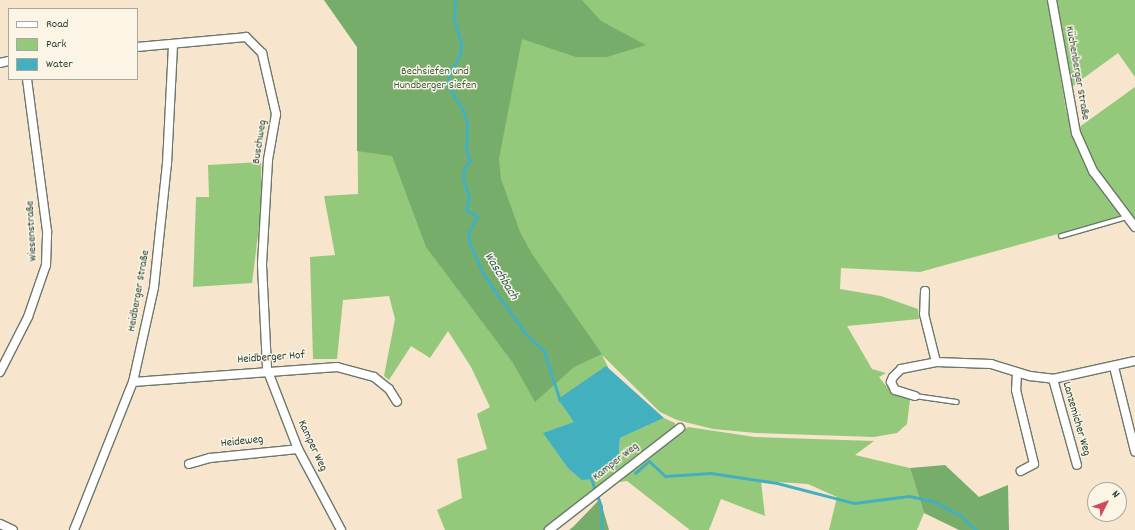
<!DOCTYPE html>
<html>
<head>
<meta charset="utf-8">
<style>
  body { margin:0 }
  #map { position:relative; width:1135px; height:530px; overflow:hidden; background:#f7e5cd; font-family:Dekko,sans-serif }
  div>[style] { position:absolute }
  .green>* { inset:0; background:#94c97b }
  .forest>* { inset:0; background:#77ad6b }
  .water>* { inset:0; background:#43b0c0 }
  .stream>* { height:3px; margin:-1.5px; padding:0 1.5px; transform-origin:1.5px; border-radius:1.5px; background:#43b0c0 }
  .roads { filter:drop-shadow(1px 0 #6b786a) drop-shadow(-1px 0 #6b786a) drop-shadow(0 1px #6b786a) drop-shadow(0 -1px #6b786a) }
  .service>* { height:4px; margin:-2px; padding:0 2px; transform-origin:2px; border-radius:2px; background:#fff }
  .minor>* { height:8px; margin:-4px; padding:0 4px; transform-origin:4px; border-radius:4px; background:#fff }
  span { translate:-50% -50%; white-space:nowrap; text-align:center; line-height:1.15; -webkit-text-stroke:3px #fcf5e5; paint-order:stroke }
  .park-label { font-size:12px; color:#3c6046 }
  .street-label { font-size:12px; color:#1f3d34 }
  .water-label { font-size:13px; color:#2a605e; font-style:italic }
  .legend { position:absolute; left:8px; top:8px; width:130px; height:72px; box-sizing:border-box; background:#fcf5e5; border:1px solid #a4ab9e; margin:0; padding:5px 7px; list-style:none; font-size:12px; color:#1f3d34 }
  .legend li { display:flex; align-items:center; gap:8px; height:20px }
  .legend b { width:20px; border:1px solid #a4ab9e }
  .north { position:absolute; left:1087px; top:482px; width:40px; height:40px; box-sizing:border-box; background:#fcf5e5; border:1px solid #a4ab9e; border-radius:50%; rotate:48deg; font-size:11px; font-weight:700; line-height:16px; text-align:center; color:#1f3d34 }
  .north::after { content:''; display:block; margin:auto; width:14px; height:18px; background:#d1495b; clip-path:polygon(50% 0,100% 100%,50% 72%,0 100%) }
</style>
</head>
<body>
<div id="map">
  <div class="green">
    <div style="clip-path:polygon(324px 0,1048px 0,1066px 110px,1078px 150px,1123px 216px,920px 272px,841px 268px,840px 289px,881px 296px,918px 309px,919px 319px,847px 326px,872px 369px,886px 373px,879px 377px,887px 387px,910px 400px,907px 424px,897px 433px,874px 437px,756px 433px,713px 429px,677px 420px,660px 412px,602px 355px,608px 367px,618px 466px,620px 438px,664px 418px,675px 423px,675px 428px,552px 530px,445px 530px,437px 510px,462px 498px,457px 459px,487px 449px,477px 414px,490px 407px,471px 367px,448px 331px,430px 358px,411px 346px,389px 380px,384px 376px,395px 319px,389px 296px,343px 300px,337px 359px,313px 359px,310px 257px,335px 255px,324px 196px,358px 194px,357px 47px)"></div>
    <div style="clip-path:polygon(1056px 0,1135px 0,1135px 77px,1118px 53px,1070px 88px)"></div>
    <div style="clip-path:polygon(1135px 87px,1135px 221px,1094px 166px,1078px 128px)"></div>
    <div style="clip-path:polygon(261px 162px,262px 203px,252px 283px,193px 287px,196px 197px,209px 197px,208px 165px)"></div>
    <div style="clip-path:polygon(688px 427px,755px 437px,874px 441px,855px 455px,910px 468px,924px 513px,917px 530px,829px 530px,837px 497px,808px 484px,761px 481px,765px 516px,721px 499px,709px 530px,690px 530px,627px 481px,619px 482px)"></div>
  </div>
  <div class="forest">
    <div style="clip-path:polygon(324px 0,582px 0,601px 21px,646px 45px,607px 57px,576px 57px,522px 39px,499px 159px,501px 179px,520px 232px,532px 254px,602px 354px,574px 367px,535px 402px,513px 363px,426px 247px,392px 156px,357px 151px,357px 47px)"></div>
    <div style="clip-path:polygon(945px 465px,979px 497px,1008px 485px,1009px 530px,959px 530px,924px 513px,910px 468px)"></div>
    <div style="clip-path:polygon(600px 499px,609px 530px,569px 530px,573px 527px)"></div>
  </div>
  <div class="water">
    <div style="clip-path:polygon(606px 366px,664px 418px,620px 438px,618px 466px,592px 479px,582px 480px,568px 468px,543px 433px,574px 422px,558px 399px)"></div>
  </div>
  <div class="stream">
    <div style="left:455px;top:0;width:20px;rotate:93deg"></div>
    <div style="left:454px;top:20px;width:24px;rotate:73deg"></div>
    <div style="left:461px;top:43px;width:12px;rotate:95deg"></div>
    <div style="left:460px;top:55px;width:21px;rotate:121deg"></div>
    <div style="left:449px;top:73px;width:13px;rotate:94deg"></div>
    <div style="left:448px;top:86px;width:28px;rotate:58deg"></div>
    <div style="left:463px;top:110px;width:15px;rotate:74deg"></div>
    <div style="left:467px;top:124px;width:25px;rotate:92deg"></div>
    <div style="left:466px;top:149px;width:13px;rotate:72deg"></div>
    <div style="left:470px;top:161px;width:9px;rotate:131deg"></div>
    <div style="left:464px;top:168px;width:11px;rotate:95deg"></div>
    <div style="left:463px;top:179px;width:19px;rotate:72deg"></div>
    <div style="left:469px;top:197px;width:13px;rotate:103deg"></div>
    <div style="left:466px;top:210px;width:13px;rotate:29deg"></div>
    <div style="left:477px;top:216px;width:18px;rotate:119deg"></div>
    <div style="left:468px;top:232px;width:12px;rotate:81deg"></div>
    <div style="left:470px;top:244px;width:36px;rotate:66deg"></div>
    <div style="left:485px;top:277px;width:70px;rotate:54.3deg"></div>
    <div style="left:526px;top:334px;width:25px;rotate:43deg"></div>
    <div style="left:544px;top:351px;width:52px;rotate:72.3deg"></div>
    <div style="left:635px;top:473px;width:18px;rotate:-41deg"></div>
    <div style="left:649px;top:461px;width:22px;rotate:43deg"></div>
    <div style="left:665px;top:476px;width:46px;rotate:-3.7deg"></div>
    <div style="left:711px;top:473px;width:67px;rotate:8.6deg"></div>
    <div style="left:777px;top:483px;width:80px;rotate:14.6deg"></div>
    <div style="left:854px;top:503px;width:55px;rotate:-7.3deg"></div>
    <div style="left:909px;top:496px;width:25px;rotate:12deg"></div>
    <div style="left:933px;top:501px;width:32px;rotate:28deg"></div>
    <div style="left:961px;top:516px;width:21px;rotate:43deg"></div>
    <div style="left:590px;top:476px;width:32px;rotate:70deg"></div>
    <div style="left:601px;top:506px;width:24px;rotate:88deg"></div>
  </div>
  <div class="roads">
    <div class="service">
      <div style="left:1061px;top:236px;width:69px;rotate:-16.1deg"></div>
      <div style="left:915px;top:396px;width:42px;rotate:8.1deg"></div>
    </div>
    <div class="minor">
      <div style="left:1052px;top:0;width:135px;rotate:79.8deg"></div>
      <div style="left:1076px;top:133px;width:42px;rotate:65.9deg"></div>
      <div style="left:1093px;top:171px;width:70px;rotate:53.1deg"></div>
      <div style="left:137px;top:47px;width:109px;rotate:-5.2deg"></div>
      <div style="left:246px;top:37px;width:23px;rotate:45deg"></div>
      <div style="left:262px;top:53px;width:63px;rotate:77.1deg"></div>
      <div style="left:276px;top:114px;width:47px;rotate:99.9deg"></div>
      <div style="left:268px;top:160px;width:105px;rotate:93.3deg"></div>
      <div style="left:262px;top:265px;width:104px;rotate:87.2deg"></div>
      <div style="left:267px;top:369px;width:86px;rotate:68.8deg"></div>
      <div style="left:298px;top:449px;width:92px;rotate:62deg"></div>
      <div style="left:0;top:63px;width:9px;rotate:-13deg"></div>
      <div style="left:925px;top:291px;width:23px;rotate:92deg"></div>
      <div style="left:924px;top:314px;width:49px;rotate:76deg"></div>
      <div style="left:1114px;top:367px;width:87px;rotate:76deg"></div>
      <div style="left:0;top:372px;width:62px;rotate:-63deg"></div>
      <div style="left:28px;top:317px;width:55px;rotate:-70.9deg"></div>
      <div style="left:46px;top:265px;width:34px;rotate:-88deg"></div>
      <div style="left:47px;top:231px;width:153px;rotate:-97.5deg"></div>
      <div style="left:1017px;top:373px;width:17px;rotate:93deg"></div>
      <div style="left:1016px;top:390px;width:76px;rotate:76.3deg"></div>
      <div style="left:1034px;top:464px;width:15px;rotate:152deg"></div>
      <div style="left:1053px;top:379px;width:89px;rotate:74.4deg"></div>
      <div style="left:133px;top:382px;width:205px;rotate:-4.2deg"></div>
      <div style="left:337px;top:367px;width:38px;rotate:15deg"></div>
      <div style="left:374px;top:377px;width:19px;rotate:39deg"></div>
      <div style="left:389px;top:389px;width:15px;rotate:58deg"></div>
      <div style="left:915px;top:396px;width:21px;rotate:-163deg"></div>
      <div style="left:895px;top:390px;width:9px;rotate:-117deg"></div>
      <div style="left:891px;top:382px;width:5px;rotate:-68deg"></div>
      <div style="left:893px;top:377px;width:11px;rotate:-45deg"></div>
      <div style="left:901px;top:369px;width:36px;rotate:-11deg"></div>
      <div style="left:936px;top:362px;width:55px;rotate:2.1deg"></div>
      <div style="left:991px;top:364px;width:41px;rotate:17.1deg"></div>
      <div style="left:1030px;top:376px;width:23px;rotate:7deg"></div>
      <div style="left:1053px;top:379px;width:84px;rotate:-12.4deg"></div>
      <div style="left:189px;top:464px;width:22px;rotate:-16deg"></div>
      <div style="left:210px;top:458px;width:88px;rotate:-5.8deg"></div>
      <div style="left:0;top:524px;width:14px;rotate:25deg"></div>
      <div style="left:74px;top:530px;width:159px;rotate:-68.3deg"></div>
      <div style="left:133px;top:382px;width:97px;rotate:-77.5deg"></div>
      <div style="left:154px;top:287px;width:124px;rotate:-84deg"></div>
      <div style="left:167px;top:164px;width:120px;rotate:-87.1deg"></div>
      <div style="left:549px;top:530px;width:166px;rotate:-37.9deg"></div>
    </div>
  </div>
  <div class="park-label">
    <span style="left:435px;top:79px">Bechsiefen und<br>Hundberger Siefen</span>
  </div>
  <div class="street-label">
    <span style="left:1077px;top:73px;rotate:80deg">Küchenberger Straße</span>
    <span style="left:260px;top:142px;rotate:-81deg">Buschweg</span>
    <span style="left:32px;top:231px;rotate:-93deg">Wiesenstraße</span>
    <span style="left:139px;top:291px;rotate:-80deg">Heidberger Straße</span>
    <span style="left:271px;top:358px;rotate:-4deg">Heidberger Hof</span>
    <span style="left:1076px;top:419px;rotate:74deg">Lanzemicher Weg</span>
    <span style="left:242px;top:442px;rotate:-6deg">Heideweg</span>
    <span style="left:312px;top:446px;rotate:65deg">Kamper Weg</span>
    <span style="left:616px;top:462px;rotate:-38deg">Kamper Weg</span>
  </div>
  <div class="water-label">
    <span style="left:500px;top:277px;rotate:58deg">Waschbach</span>
  </div>
  <ul class="legend">
  <li><b style="height:5px;background:#fff"></b>Road</li>
  <li><b style="height:11px;background:#94c97b"></b>Park</li>
  <li><b style="height:11px;background:#43b0c0"></b>Water</li>
  </ul>
  <div class="north">N</div>
</div>
</body>
</html>
